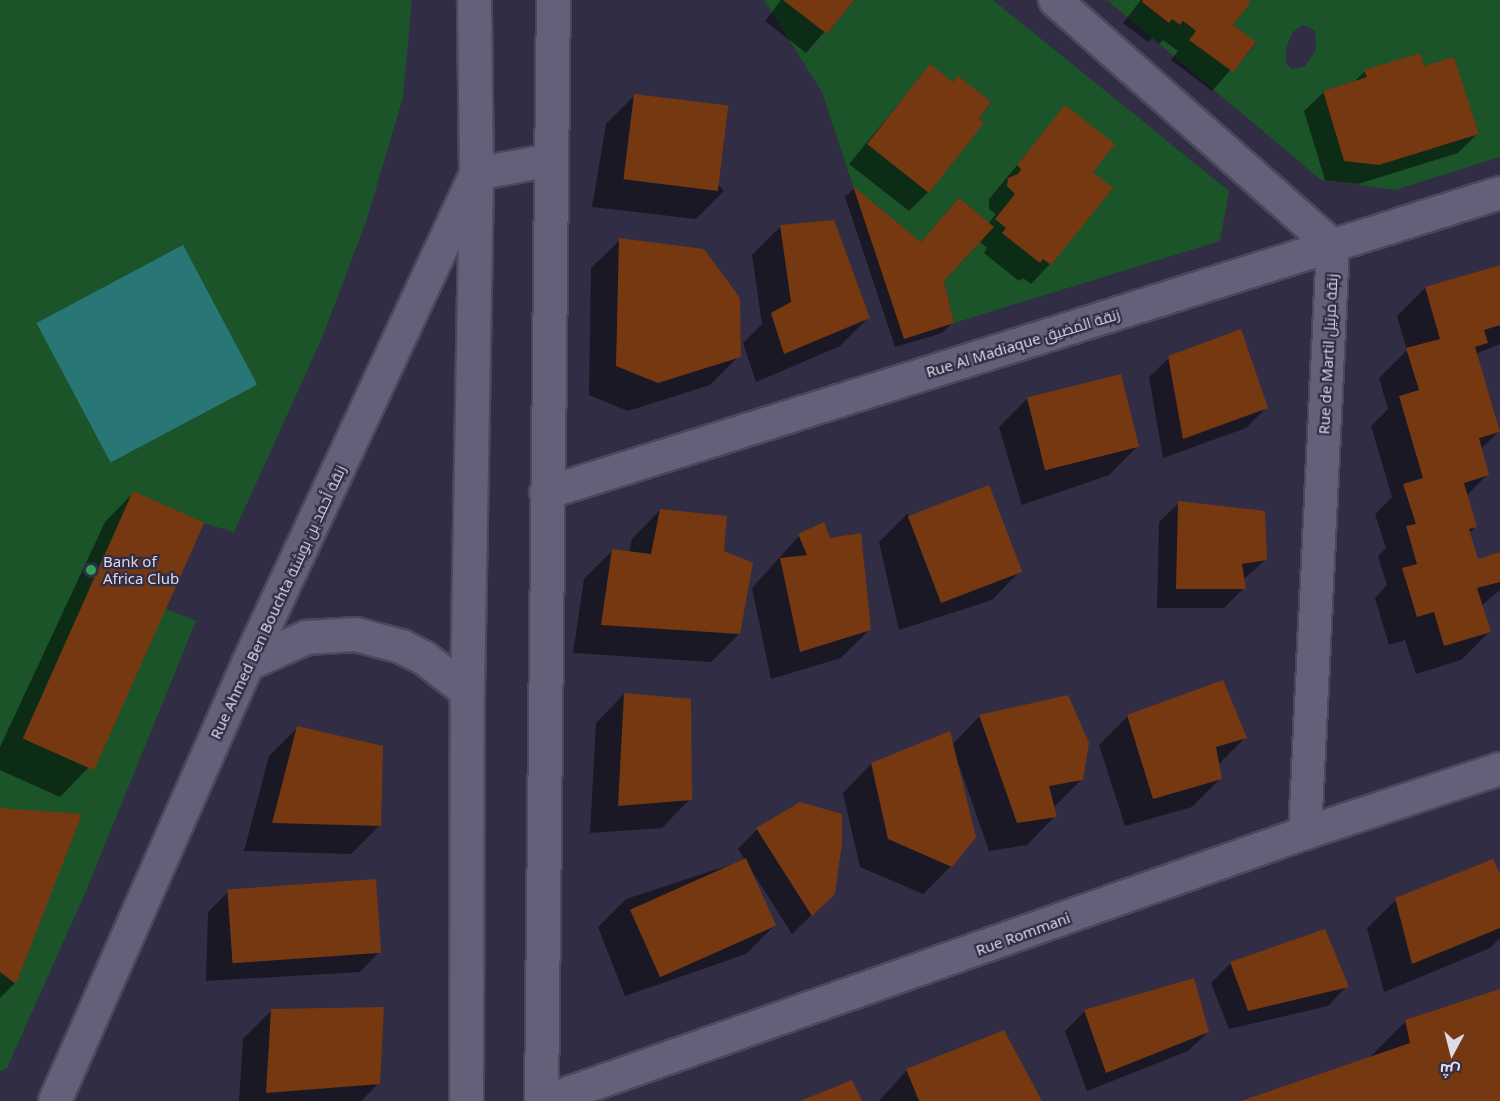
<!DOCTYPE html>
<html>
<head>
<meta charset="utf-8">
<style>
  body { margin:0 }
  #map { position:relative; width:1500px; height:1101px; overflow:hidden; background:#312d44; font-family:"Noto Sans",Cairo,sans-serif }
  div>[style] { position:absolute }
  .green>* { inset:0; background:#1a5428 }
  .water>* { inset:0; background:#297677; transform-origin:0 0 }
  .shadow>* { inset:0; background:#0007 }
  .building>* { inset:0; background:#753811; transform-origin:0 0 }
  .roads { filter:drop-shadow(2px 0 #4c485c) drop-shadow(-2px 0 #4c485c) drop-shadow(0 2px #4c485c) drop-shadow(0 -2px #4c485c) }
  .street>* { height:32px; margin:-16px; padding:0 16px; transform-origin:16px; border-radius:16px; background:#64607a }
  .secondary>* { height:33px; margin:-16.5px; padding:0 16.5px; transform-origin:16.5px; border-radius:16.5px; background:#64607a }
  .dots>* { width:16px; height:16px; translate:-50% -50%; box-sizing:border-box; border:3px solid #312d44; border-radius:50% }
  span { translate:-50% -50%; white-space:nowrap; text-align:center; line-height:1.15; -webkit-text-stroke:4.5px #312d44; paint-order:stroke }
  .street-label { font-size:15px; color:#dddbea }
  .poi-label { font-size:15px; color:#dddbea }
  .left { translate:0 -50%; text-align:left }
  .north { position:absolute; left:1422px; top:1023px; width:60px; height:60px; -webkit-text-stroke:4px #312d44; paint-order:stroke; rotate:187deg; font-size:16px; font-weight:700; line-height:24px; text-align:center; color:#dddbea }
  .north::after { content:''; display:block; margin:auto; width:21px; height:27px; background:#dddbea; clip-path:polygon(50% 0,100% 100%,50% 72%,0 100%) }
</style>
</head>
<body>
<div id="map">
  <div class="green">
    <div style="clip-path:polygon(0 0,412px 0,403px 97px,367px 219px,322px 338px,234px 532px,203px 523px,164px 608px,196px 621px,86px 891px,7px 1068px,0 1071px)"></div>
    <div style="clip-path:polygon(evenodd,764px 0,784px 0,827px 34px,854px 0,993px 0,1229px 191px,1220px 241px,954px 323px,944px 281px,994px 227px,959px 198px,921px 242px,853px 186px,822px 92px,764px 0,930px 64px,953px 82px,958px 77px,991px 103px,979px 118px,984px 123px,929px 192px,867px 144px,930px 64px)"></div>
    <div style="clip-path:polygon(evenodd,1107px 0,1143px 0,1142px 3px,1168px 23px,1172px 19px,1180px 25px,1183px 22px,1196px 31px,1190px 40px,1233px 72px,1256px 43px,1233px 25px,1248px 0,1500px 0,1500px 157px,1395px 190px,1320px 179px,1107px 0,1302px 25px,1315px 30px,1316px 50px,1305px 66px,1292px 69px,1286px 63px,1286px 49px,1292px 33px,1302px 25px,1107px 0,1420px 53px,1424px 66px,1454px 57px,1479px 134px,1379px 165px,1344px 161px,1323px 91px,1367px 77px,1365px 70px,1420px 53px)"></div>
  </div>
  <div class="water">
    <div style="left:183px;top:245px;width:158px;height:166px;rotate:62deg"></div>
  </div>
  <div class="shadow">
    <div style="clip-path:polygon(781px 0,852px 0,806px 53px,765px 21px)"></div>
    <div style="clip-path:polygon(1141px 0,1246px 0,1231px 25px,1254px 43px,1212px 91px,1171px 60px,1178px 51px,1163px 40px,1159px 44px,1152px 38px,1148px 42px,1123px 23px)"></div>
    <div style="clip-path:polygon(930px 66px,928px 192px,909px 211px,849px 164px)"></div>
    <div style="clip-path:polygon(1423px 68px,1477px 134px,1458px 153px,1358px 184px,1325px 180px,1304px 111px,1324px 92px,1353px 83px,1365px 71px)"></div>
    <div style="clip-path:polygon(634px 96px,724px 191px,696px 219px,592px 207px,606px 124px)"></div>
    <div style="clip-path:polygon(1065px 107px,1091px 172px,1050px 264px,1031px 284px,1023px 278px,1019px 281px,984px 253px,987px 248px,979px 241px,942px 281px,952px 323px,942px 333px,895px 347px,845px 197px,854px 188px,920px 243px,988px 224px,996px 214px,989px 209px,989px 199px)"></div>
    <div style="clip-path:polygon(781px 226px,868px 318px,840px 346px,756px 382px,743px 343px,762px 324px,752px 255px)"></div>
    <div style="clip-path:polygon(620px 240px,739px 356px,710px 385px,628px 411px,589px 395px,591px 268px)"></div>
    <div style="clip-path:polygon(1500px 265px,1500px 344px,1475px 354px,1498px 432px,1480px 450px,1487px 475px,1466px 496px,1476px 526px,1469px 533px,1477px 561px,1500px 554px,1500px 590px,1481px 606px,1489px 632px,1461px 660px,1416px 674px,1405px 640px,1389px 645px,1375px 598px,1387px 585px,1378px 556px,1386px 548px,1375px 514px,1392px 497px,1371px 426px,1388px 409px,1379px 378px,1407px 350px,1397px 316px,1425px 288px)"></div>
    <div style="clip-path:polygon(1169px 358px,1266px 408px,1246px 428px,1163px 458px,1149px 377px)"></div>
    <div style="clip-path:polygon(1028px 398px,1137px 447px,1109px 475px,1022px 505px,999px 427px)"></div>
    <div style="clip-path:polygon(133px 493px,88px 768px,60px 797px,0 770px,0 747px,105px 522px)"></div>
    <div style="clip-path:polygon(1179px 503px,1266px 559px,1243px 580px,1244px 588px,1224px 608px,1157px 608px,1159px 522px)"></div>
    <div style="clip-path:polygon(660px 510px,722px 552px,739px 634px,711px 662px,573px 653px,584px 579px,612px 551px,629px 553px,632px 539px)"></div>
    <div style="clip-path:polygon(907px 514px,1020px 571px,992px 600px,899px 630px,879px 542px)"></div>
    <div style="clip-path:polygon(799px 536px,869px 630px,841px 658px,771px 679px,752px 588px)"></div>
    <div style="clip-path:polygon(624px 694px,690px 799px,662px 828px,590px 833px,596px 723px)"></div>
    <div style="clip-path:polygon(980px 716px,1081px 780px,1053px 808px,1055px 816px,1027px 845px,989px 851px,959px 765px,951px 866px,923px 894px,860px 867px,843px 793px,871px 764px,952px 745px)"></div>
    <div style="clip-path:polygon(1128px 716px,1245px 738px,1218px 765px,1220px 779px,1192px 807px,1125px 826px,1099px 745px)"></div>
    <div style="clip-path:polygon(298px 727px,380px 825px,351px 854px,244px 851px,269px 756px)"></div>
    <div style="clip-path:polygon(0 810px,15px 983px,0 998px)"></div>
    <div style="clip-path:polygon(757px 829px,834px 893px,792px 934px,753px 873px,774px 926px,746px 954px,625px 996px,598px 927px,626px 899px,745px 860px,738px 849px)"></div>
    <div style="clip-path:polygon(1500px 878px,1500px 938px,1490px 948px,1384px 992px,1367px 928px,1396px 900px)"></div>
    <div style="clip-path:polygon(228px 892px,379px 952px,360px 972px,206px 981px,208px 912px)"></div>
    <div style="clip-path:polygon(1231px 963px,1347px 986px,1328px 1006px,1229px 1029px,1211px 983px)"></div>
    <div style="clip-path:polygon(1500px 991px,1500px 1101px,1245px 1101px,1370px 1057px,1406px 1021px)"></div>
    <div style="clip-path:polygon(272px 1010px,378px 1084px,361px 1101px,239px 1101px,243px 1039px)"></div>
    <div style="clip-path:polygon(1085px 1011px,1208px 1032px,1188px 1051px,1087px 1091px,1065px 1031px)"></div>
    <div style="clip-path:polygon(907px 1070px,1039px 1101px,879px 1101px)"></div>
  </div>
  <div class="building">
    <div style="clip-path:polygon(783px 0,854px 0,827px 34px)"></div>
    <div style="clip-path:polygon(1143px 0,1248px 0,1251px 2px,1233px 25px,1256px 42px,1233px 72px,1189px 40px,1196px 31px,1183px 21px,1180px 25px,1172px 19px,1169px 23px,1142px 2px)"></div>
    <div style="clip-path:polygon(1420px 53px,1424px 66px,1454px 57px,1479px 134px,1379px 165px,1344px 161px,1323px 91px,1367px 77px,1364px 70px)"></div>
    <div style="clip-path:polygon(930px 64px,953px 82px,958px 76px,991px 102px,979px 118px,984px 123px,929px 193px,867px 144px)"></div>
    <div style="left:634px;top:94px;width:95px;height:86px;rotate:7deg"></div>
    <div style="clip-path:polygon(1065px 105px,1115px 144px,1093px 172px,1113px 188px,1051px 265px,1043px 259px,1040px 263px,1002px 233px,1006px 228px,995px 219px,1015px 194px,1007px 186px,1008px 178px,1018px 174px,1021px 169px,1017px 165px)"></div>
    <div style="clip-path:polygon(853px 186px,921px 242px,959px 198px,994px 227px,944px 281px,954px 323px,904px 339px)"></div>
    <div style="clip-path:polygon(834px 220px,870px 318px,784px 354px,771px 313px,791px 302px,780px 225px)"></div>
    <div style="clip-path:polygon(619px 238px,704px 249px,740px 298px,741px 357px,658px 383px,616px 366px)"></div>
    <div style="clip-path:polygon(1500px 265px,1500px 325px,1484px 330px,1488px 343px,1475px 347px,1500px 432px,1479px 438px,1489px 475px,1464px 483px,1477px 527px,1469px 529px,1478px 559px,1500px 552px,1500px 582px,1477px 588px,1491px 632px,1444px 646px,1434px 612px,1417px 617px,1402px 568px,1417px 564px,1406px 526px,1416px 524px,1403px 484px,1423px 478px,1399px 396px,1419px 390px,1406px 348px,1440px 339px,1425px 287px)"></div>
    <div style="clip-path:polygon(1241px 329px,1268px 408px,1183px 439px,1168px 356px)"></div>
    <div style="left:1121px;top:374px;width:75px;height:97px;rotate:76deg"></div>
    <div style="left:989px;top:485px;width:93px;height:87px;rotate:69deg"></div>
    <div style="left:133px;top:491px;width:78px;height:271px;rotate:24deg"></div>
    <div style="clip-path:polygon(1178px 501px,1265px 511px,1267px 560px,1242px 564px,1246px 589px,1176px 589px)"></div>
    <div style="clip-path:polygon(660px 509px,727px 516px,724px 551px,753px 563px,740px 634px,601px 625px,612px 549px,651px 554px)"></div>
    <div style="clip-path:polygon(824px 522px,830px 538px,861px 533px,871px 630px,800px 652px,780px 558px,807px 555px,798px 534px)"></div>
    <div style="clip-path:polygon(1223px 680px,1247px 738px,1216px 747px,1222px 779px,1153px 799px,1127px 715px)"></div>
    <div style="clip-path:polygon(624px 693px,691px 699px,692px 800px,618px 806px)"></div>
    <div style="clip-path:polygon(1068px 695px,1089px 743px,1083px 780px,1049px 786px,1057px 817px,1017px 823px,979px 715px)"></div>
    <div style="clip-path:polygon(297px 726px,383px 746px,381px 826px,272px 823px)"></div>
    <div style="clip-path:polygon(950px 731px,976px 837px,952px 867px,888px 839px,871px 763px)"></div>
    <div style="clip-path:polygon(800px 802px,842px 814px,842px 843px,835px 894px,812px 916px,756px 828px)"></div>
    <div style="clip-path:polygon(0 808px,82px 814px,16px 984px,0 972px)"></div>
    <div style="left:746px;top:858px;width:74px;height:127px;rotate:66deg"></div>
    <div style="clip-path:polygon(1493px 859px,1500px 874px,1500px 928px,1412px 964px,1395px 898px)"></div>
    <div style="left:376px;top:879px;width:74px;height:149px;rotate:86deg"></div>
    <div style="clip-path:polygon(1325px 929px,1349px 987px,1248px 1011px,1230px 962px)"></div>
    <div style="clip-path:polygon(1194px 978px,1209px 1032px,1106px 1073px,1084px 1010px)"></div>
    <div style="clip-path:polygon(1500px 989px,1500px 1101px,1241px 1101px,1410px 1043px,1405px 1020px)"></div>
    <div style="clip-path:polygon(384px 1007px,380px 1084px,266px 1093px,271px 1009px)"></div>
    <div style="clip-path:polygon(1004px 1030px,1042px 1101px,919px 1101px,906px 1069px)"></div>
    <div style="clip-path:polygon(852px 1080px,862px 1101px,800px 1101px)"></div>
  </div>
  <div class="roads">
    <div class="street">
      <div style="left:1055px;top:0;width:371px;rotate:41.5deg"></div>
      <div style="left:1333px;top:246px;width:588px;rotate:92.73deg"></div>
      <div style="left:546px;top:493px;width:1000px;rotate:-17.46deg"></div>
      <div style="left:55px;top:1101px;width:479px;rotate:-66.2deg"></div>
      <div style="left:248px;top:663px;width:540px;rotate:-65deg"></div>
      <div style="left:476px;top:174px;width:76px;rotate:-10.6deg"></div>
      <div style="left:546px;top:1101px;width:805px;rotate:-19.45deg"></div>
      <div style="left:1305px;top:833px;width:205px;rotate:-18.2deg"></div>
    </div>
    <div class="secondary">
      <div style="left:248px;top:663px;width:64px;rotate:-24.1deg"></div>
      <div style="left:306px;top:637px;width:49px;rotate:-3.5deg"></div>
      <div style="left:355px;top:634px;width:48px;rotate:14.6deg"></div>
      <div style="left:401px;top:646px;width:25px;rotate:27deg"></div>
      <div style="left:423px;top:657px;width:56px;rotate:37.7deg"></div>
      <div style="left:466px;top:1101px;width:410px;rotate:-89.9deg"></div>
      <div style="left:467px;top:691px;width:517px;rotate:-89deg"></div>
      <div style="left:476px;top:174px;width:174px;rotate:-90.7deg"></div>
      <div style="left:541px;top:1101px;width:1101px;rotate:-89.38deg"></div>
    </div>
  </div>
  <div class="dots">
    <div style="left:91px;top:570px;background:#2e9e5b"></div>
  </div>
  <div class="street-label">
    <span style="left:1023px;top:343px;rotate:-17deg">Rue Al Madiaque زنقة المضيق</span>
    <span style="left:1328px;top:354px;rotate:-87deg">Rue de Martil زنقة مرتيل</span>
    <span style="left:278px;top:602px;rotate:-65deg">Rue Ahmed Ben Bouchta زنقة أحمد بن بوشتة</span>
    <span style="left:1023px;top:934px;rotate:-20deg">Rue Rommani</span>
  </div>
  <div class="poi-label">
    <span class="left" style="left:103px;top:570px">Bank of<br>Africa Club</span>
  </div>
  <div class="north">ش</div>
</div>
</body>
</html>
